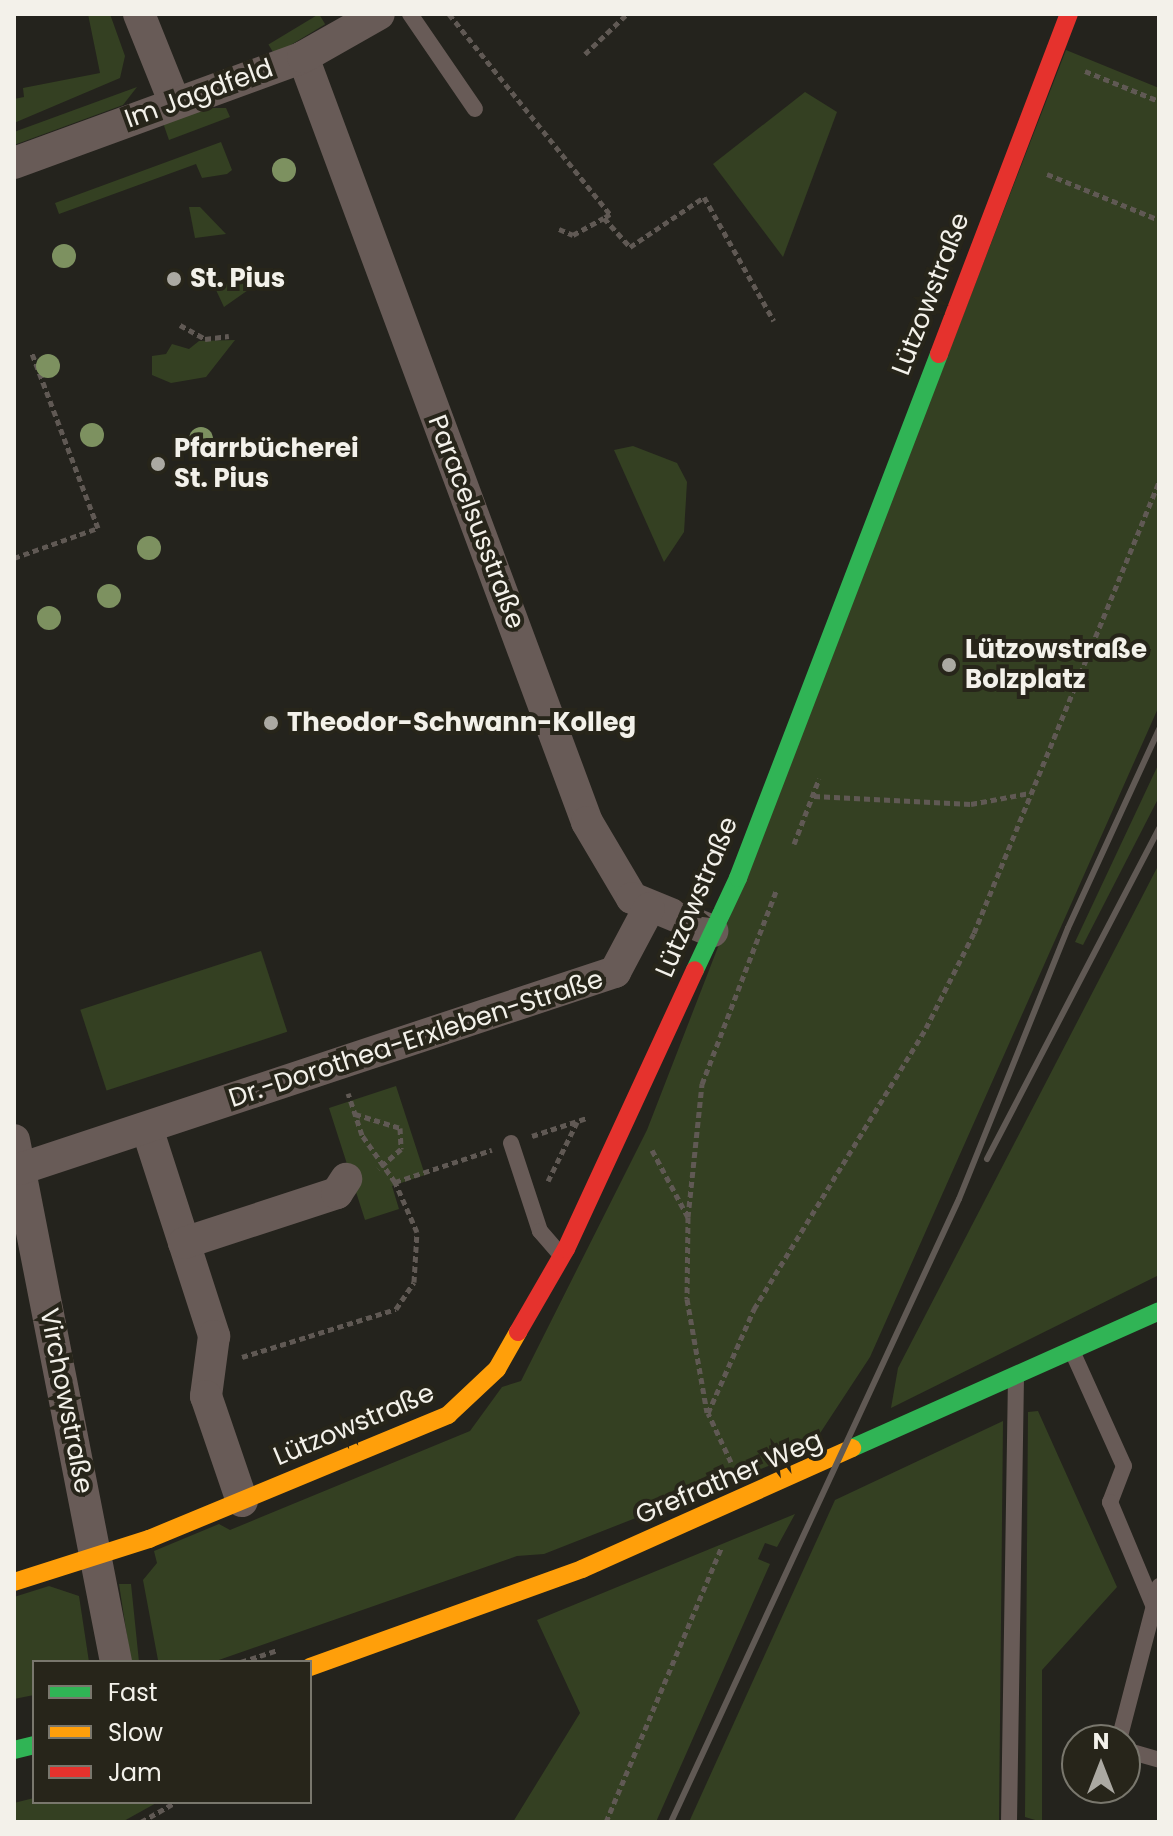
<!DOCTYPE html>
<html>
<head>
<meta charset="utf-8">
<style>
  body { margin:0 }
  #map { position:relative; width:1173px; height:1836px; overflow:hidden; background:#24231d; font-family:Poppins,sans-serif }
  div>[style] { position:absolute }
  .green>* { inset:0; background:#344022; transform-origin:0 0 }
  .path>* { height:5px; margin-top:-2.5px; transform-origin:0; background:repeating-linear-gradient(90deg,#605954 0 6px,transparent 0 10px) }
  .lane>* { height:16px; margin:-8px; padding:0 8px; transform-origin:8px; border-radius:8px; background:#685b57 }
  .street>* { height:32px; margin:-16px; padding:0 16px; transform-origin:16px; border-radius:16px; background:#685b57 }
  .fast>* { height:18px; margin:-9px; padding:0 9px; transform-origin:9px; border-radius:9px; background:#30b455 }
  .slow>* { height:18px; margin:-9px; padding:0 9px; transform-origin:9px; border-radius:9px; background:#ff9f0a }
  .jam>* { height:18px; margin:-9px; padding:0 9px; transform-origin:9px; border-radius:9px; background:#e5322d }
  .rail>* { height:6px; margin:-3px; padding:0 3px; transform-origin:3px; border-radius:3px; background:#605954 }
  .trees>* { width:24px; height:24px; margin:-12px; border-radius:50%; background:#7d9160 }
  .dots>* { width:22px; height:22px; translate:-50% -50%; box-sizing:border-box; border:4px solid #27251a; border-radius:50% }
  span { translate:-50% -50%; white-space:nowrap; text-align:center; line-height:1.15; -webkit-text-stroke:8px #27251a; paint-order:stroke }
  .street-label { font-size:26px; color:#f3f1ea }
  .poi-label { font-size:26px; color:#f3f1ea; font-weight:700 }
  .left { translate:0 -50%; text-align:left }
  .frame { position:absolute; inset:0; border:16px solid #f3f1ea; pointer-events:none }
  .legend { position:absolute; left:32px; top:1660px; width:280px; height:144px; box-sizing:border-box; background:#27251a; border:2px solid #79776d; margin:0; padding:10px 14px; list-style:none; font-size:24px; color:#f3f1ea }
  .legend li { display:flex; align-items:center; gap:16px; height:40px }
  .legend b { width:40px; border:2px solid #79776d }
  .north { position:absolute; left:1061px; top:1724px; width:80px; height:80px; box-sizing:border-box; background:#27251a; border:2px solid #79776d; border-radius:50%; rotate:0deg; font-size:22px; font-weight:700; line-height:32px; text-align:center; color:#f3f1ea }
  .north::after { content:''; display:block; margin:auto; width:28px; height:36px; background:#aba9a2; clip-path:polygon(50% 0,100% 100%,50% 72%,0 100%) }
</style>
</head>
<body>
<div id="map">
  <div class="green">
    <div style="clip-path:polygon(88px 14px,110px 14px,125px 56px,120px 78px,14px 123px,14px 99px,24px 97px,23px 88px,100px 73px)"></div>
    <div style="left:319px;top:14px;width:12px;height:59px;rotate:59deg"></div>
    <div style="clip-path:polygon(1066px 50px,1159px 88px,1159px 706px,870px 1357px,809px 1450px,544px 1554px,517px 1556px,213px 1662px,158px 1660px,143px 1580px,157px 1563px,154px 1551px,219px 1524px,230px 1530px,470px 1431px,502px 1387px,521px 1381px,647px 1130px)"></div>
    <div style="clip-path:polygon(137px 87px,123px 105px,14px 145px,14px 132px)"></div>
    <div style="clip-path:polygon(805px 92px,837px 112px,783px 257px,713px 164px)"></div>
    <div style="clip-path:polygon(192px 108px,226px 108px,230px 117px,169px 140px,162px 120px)"></div>
    <div style="clip-path:polygon(221px 142px,232px 170px,227px 174px,202px 178px,196px 164px,59px 214px,55px 203px)"></div>
    <div style="clip-path:polygon(189px 207px,200px 207px,226px 234px,195px 238px)"></div>
    <div style="clip-path:polygon(253px 269px,251px 288px,224px 307px,216px 290px)"></div>
    <div style="clip-path:polygon(235px 340px,206px 377px,171px 383px,152px 375px,152px 356px,166px 354px,172px 344px,189px 349px,199px 341px)"></div>
    <div style="clip-path:polygon(633px 446px,677px 463px,687px 482px,684px 532px,664px 562px,614px 450px)"></div>
    <div style="clip-path:polygon(1159px 763px,1159px 797px,1083px 945px,1075px 942px)"></div>
    <div style="clip-path:polygon(1159px 864px,1159px 1275px,891px 1408px,898px 1368px)"></div>
    <div style="left:261px;top:951px;width:85px;height:190px;rotate:72deg"></div>
    <div style="clip-path:polygon(396px 1086px,425px 1175px,392px 1186px,399px 1209px,365px 1220px,329px 1108px)"></div>
    <div style="clip-path:polygon(1038px 1411px,1117px 1587px,1042px 1670px,1042px 1822px,1025px 1817px,1028px 1412px)"></div>
    <div style="clip-path:polygon(1003px 1421px,999px 1822px,689px 1822px,835px 1500px)"></div>
    <div style="clip-path:polygon(795px 1514px,777px 1547px,765px 1543px,758px 1559px,770px 1564px,656px 1822px,513px 1822px,580px 1713px,537px 1620px)"></div>
    <div style="clip-path:polygon(119px 1584px,131px 1584px,139px 1662px,131px 1662px)"></div>
    <div style="clip-path:polygon(49px 1586px,79px 1596px,89px 1662px,34px 1662px,34px 1695px,14px 1699px,14px 1597px)"></div>
    <div style="clip-path:polygon(34px 1798px,34px 1802px,158px 1802px,122px 1822px,14px 1822px,14px 1803px)"></div>
  </div>
  <div class="path">
    <div style="left:449px;top:14px;width:257px;rotate:51.2deg"></div>
    <div style="left:610px;top:214px;width:7px;rotate:146deg"></div>
    <div style="left:585px;top:54px;width:58px;rotate:-43.6deg"></div>
    <div style="left:1085px;top:71px;width:80px;rotate:22.1deg"></div>
    <div style="left:1047px;top:174px;width:121px;rotate:22.3deg"></div>
    <div style="left:559px;top:229px;width:15px;rotate:23deg"></div>
    <div style="left:573px;top:235px;width:35px;rotate:-29deg"></div>
    <div style="left:604px;top:218px;width:39px;rotate:48deg"></div>
    <div style="left:630px;top:247px;width:89px;rotate:-34deg"></div>
    <div style="left:704px;top:197px;width:142px;rotate:60.6deg"></div>
    <div style="left:180px;top:325px;width:29px;rotate:29deg"></div>
    <div style="left:205px;top:339px;width:24px;rotate:-7deg"></div>
    <div style="left:14px;top:558px;width:89px;rotate:-19.7deg"></div>
    <div style="left:98px;top:528px;width:187px;rotate:-110.7deg"></div>
    <div style="left:814px;top:796px;width:157px;rotate:2.9deg"></div>
    <div style="left:971px;top:804px;width:60px;rotate:-10.6deg"></div>
    <div style="left:794px;top:844px;width:70px;rotate:-69deg"></div>
    <div style="left:355px;top:1114px;width:47px;rotate:17.3deg"></div>
    <div style="left:400px;top:1128px;width:21px;rotate:87deg"></div>
    <div style="left:401px;top:1149px;width:30px;rotate:139deg"></div>
    <div style="left:532px;top:1136px;width:58px;rotate:-18.1deg"></div>
    <div style="left:652px;top:1150px;width:76px;rotate:61.8deg"></div>
    <div style="left:688px;top:1217px;width:82px;rotate:90.7deg"></div>
    <div style="left:687px;top:1299px;width:115px;rotate:80deg"></div>
    <div style="left:548px;top:1181px;width:66px;rotate:-63.8deg"></div>
    <div style="left:395px;top:1182px;width:102px;rotate:-18.3deg"></div>
    <div style="left:688px;top:1217px;width:134px;rotate:-84deg"></div>
    <div style="left:702px;top:1084px;width:207px;rotate:-69deg"></div>
    <div style="left:242px;top:1357px;width:161px;rotate:-17.3deg"></div>
    <div style="left:396px;top:1309px;width:32px;rotate:-56deg"></div>
    <div style="left:414px;top:1282px;width:50px;rotate:-86.6deg"></div>
    <div style="left:417px;top:1232px;width:55px;rotate:-113.7deg"></div>
    <div style="left:395px;top:1182px;width:57px;rotate:-125.1deg"></div>
    <div style="left:362px;top:1135px;width:44px;rotate:-108.4deg"></div>
    <div style="left:731px;top:1462px;width:54px;rotate:-115.1deg"></div>
    <div style="left:708px;top:1413px;width:114px;rotate:-66.1deg"></div>
    <div style="left:754px;top:1309px;width:329px;rotate:-58.5deg"></div>
    <div style="left:926px;top:1028px;width:106px;rotate:-63.2deg"></div>
    <div style="left:974px;top:933px;width:487px;rotate:-67.7deg"></div>
    <div style="left:241px;top:1662px;width:39px;rotate:-18deg"></div>
    <div style="left:141px;top:1822px;width:40px;rotate:-29.7deg"></div>
    <div style="left:606px;top:1822px;width:299px;rotate:-67.2deg"></div>
  </div>
  <div class="lane">
    <div style="left:410px;top:14px;width:115px;rotate:55.6deg"></div>
    <div style="left:511px;top:1143px;width:93px;rotate:71.8deg"></div>
    <div style="left:540px;top:1231px;width:32px;rotate:49deg"></div>
    <div style="left:1072px;top:1351px;width:126px;rotate:65.7deg"></div>
    <div style="left:1124px;top:1466px;width:39px;rotate:111deg"></div>
    <div style="left:1110px;top:1502px;width:112px;rotate:67.3deg"></div>
    <div style="left:1119px;top:1740px;width:159px;rotate:-75.4deg"></div>
    <div style="left:1125px;top:1750px;width:35px;rotate:16deg"></div>
    <div style="left:1009px;top:1822px;width:442px;rotate:-89.1deg"></div>
  </div>
  <div class="street">
    <div style="left:139px;top:14px;width:94px;rotate:68.1deg"></div>
    <div style="left:303px;top:57px;width:816px;rotate:69.63deg"></div>
    <div style="left:587px;top:822px;width:88px;rotate:59.4deg"></div>
    <div style="left:632px;top:898px;width:87px;rotate:22.4deg"></div>
    <div style="left:14px;top:163px;width:308px;rotate:-20.1deg"></div>
    <div style="left:303px;top:57px;width:87px;rotate:-29.5deg"></div>
    <div style="left:147px;top:1128px;width:219px;rotate:72.1deg"></div>
    <div style="left:214px;top:1336px;width:61px;rotate:97.6deg"></div>
    <div style="left:206px;top:1396px;width:111px;rotate:71.1deg"></div>
    <div style="left:14px;top:1140px;width:532px;rotate:78.94deg"></div>
    <div style="left:20px;top:1169px;width:627px;rotate:-18.32deg"></div>
    <div style="left:615px;top:972px;width:72px;rotate:-62deg"></div>
    <div style="left:184px;top:1243px;width:161px;rotate:-18.1deg"></div>
    <div style="left:337px;top:1193px;width:17px;rotate:-57deg"></div>
  </div>
  <div class="fast">
    <div style="left:695px;top:970px;width:102px;rotate:-64.9deg"></div>
    <div style="left:738px;top:878px;width:561px;rotate:-69.01deg"></div>
    <div style="left:852px;top:1448px;width:336px;rotate:-24deg"></div>
    <div style="left:14px;top:1750px;width:21px;rotate:-14deg"></div>
  </div>
  <div class="slow">
    <div style="left:14px;top:1582px;width:142px;rotate:-17.7deg"></div>
    <div style="left:149px;top:1539px;width:324px;rotate:-22.5deg"></div>
    <div style="left:448px;top:1415px;width:67px;rotate:-43.2deg"></div>
    <div style="left:497px;top:1369px;width:43px;rotate:-60.4deg"></div>
    <div style="left:310px;top:1667px;width:289px;rotate:-19.8deg"></div>
    <div style="left:582px;top:1569px;width:296px;rotate:-24.1deg"></div>
  </div>
  <div class="jam">
    <div style="left:939px;top:354px;width:364px;rotate:-69.1deg"></div>
    <div style="left:518px;top:1332px;width:96px;rotate:-60deg"></div>
    <div style="left:566px;top:1249px;width:307px;rotate:-65.2deg"></div>
  </div>
  <div class="rail">
    <div style="left:987px;top:1159px;width:373px;rotate:-62.5deg"></div>
    <div style="left:671px;top:1822px;width:686px;rotate:-65.19deg"></div>
    <div style="left:959px;top:1199px;width:292px;rotate:-68.1deg"></div>
    <div style="left:1068px;top:928px;width:219px;rotate:-65.4deg"></div>
  </div>
  <div class="trees">
    <div style="left:284px;top:170px"></div>
    <div style="left:64px;top:256px"></div>
    <div style="left:48px;top:366px"></div>
    <div style="left:92px;top:435px"></div>
    <div style="left:201px;top:439px"></div>
    <div style="left:149px;top:548px"></div>
    <div style="left:109px;top:596px"></div>
    <div style="left:49px;top:618px"></div>
  </div>
  <div class="dots">
    <div style="left:174px;top:279px;background:#aba9a2"></div>
    <div style="left:158px;top:464px;background:#aba9a2"></div>
    <div style="left:949px;top:665px;background:#aba9a2"></div>
    <div style="left:271px;top:723px;background:#aba9a2"></div>
  </div>
  <div class="street-label">
    <span style="left:199px;top:94px;rotate:-20deg">Im Jagdfeld</span>
    <span style="left:931px;top:294px;rotate:-69deg">Lützowstraße</span>
    <span style="left:476px;top:522px;rotate:69deg">Paracelsusstraße</span>
    <span style="left:697px;top:897px;rotate:-67deg">Lützowstraße</span>
    <span style="left:416px;top:1039px;rotate:-18deg">Dr.-Dorothea-Erxleben-Straße</span>
    <span style="left:66px;top:1401px;rotate:79deg">Virchowstraße</span>
    <span style="left:354px;top:1425px;rotate:-23deg">Lützowstraße</span>
    <span style="left:729px;top:1478px;rotate:-23deg">Grefrather Weg</span>
  </div>
  <div class="poi-label">
    <span class="left" style="left:190px;top:279px">St. Pius</span>
    <span class="left" style="left:174px;top:464px">Pfarrbücherei<br>St. Pius</span>
    <span class="left" style="left:965px;top:665px">Lützowstraße<br>Bolzplatz</span>
    <span class="left" style="left:287px;top:723px">Theodor-Schwann-Kolleg</span>
  </div>
  <div class="frame"></div>
  <ul class="legend">
  <li><b style="height:10px;background:#30b455"></b>Fast</li>
  <li><b style="height:10px;background:#ff9f0a"></b>Slow</li>
  <li><b style="height:10px;background:#e5322d"></b>Jam</li>
  </ul>
  <div class="north">N</div>
</div>
</body>
</html>
